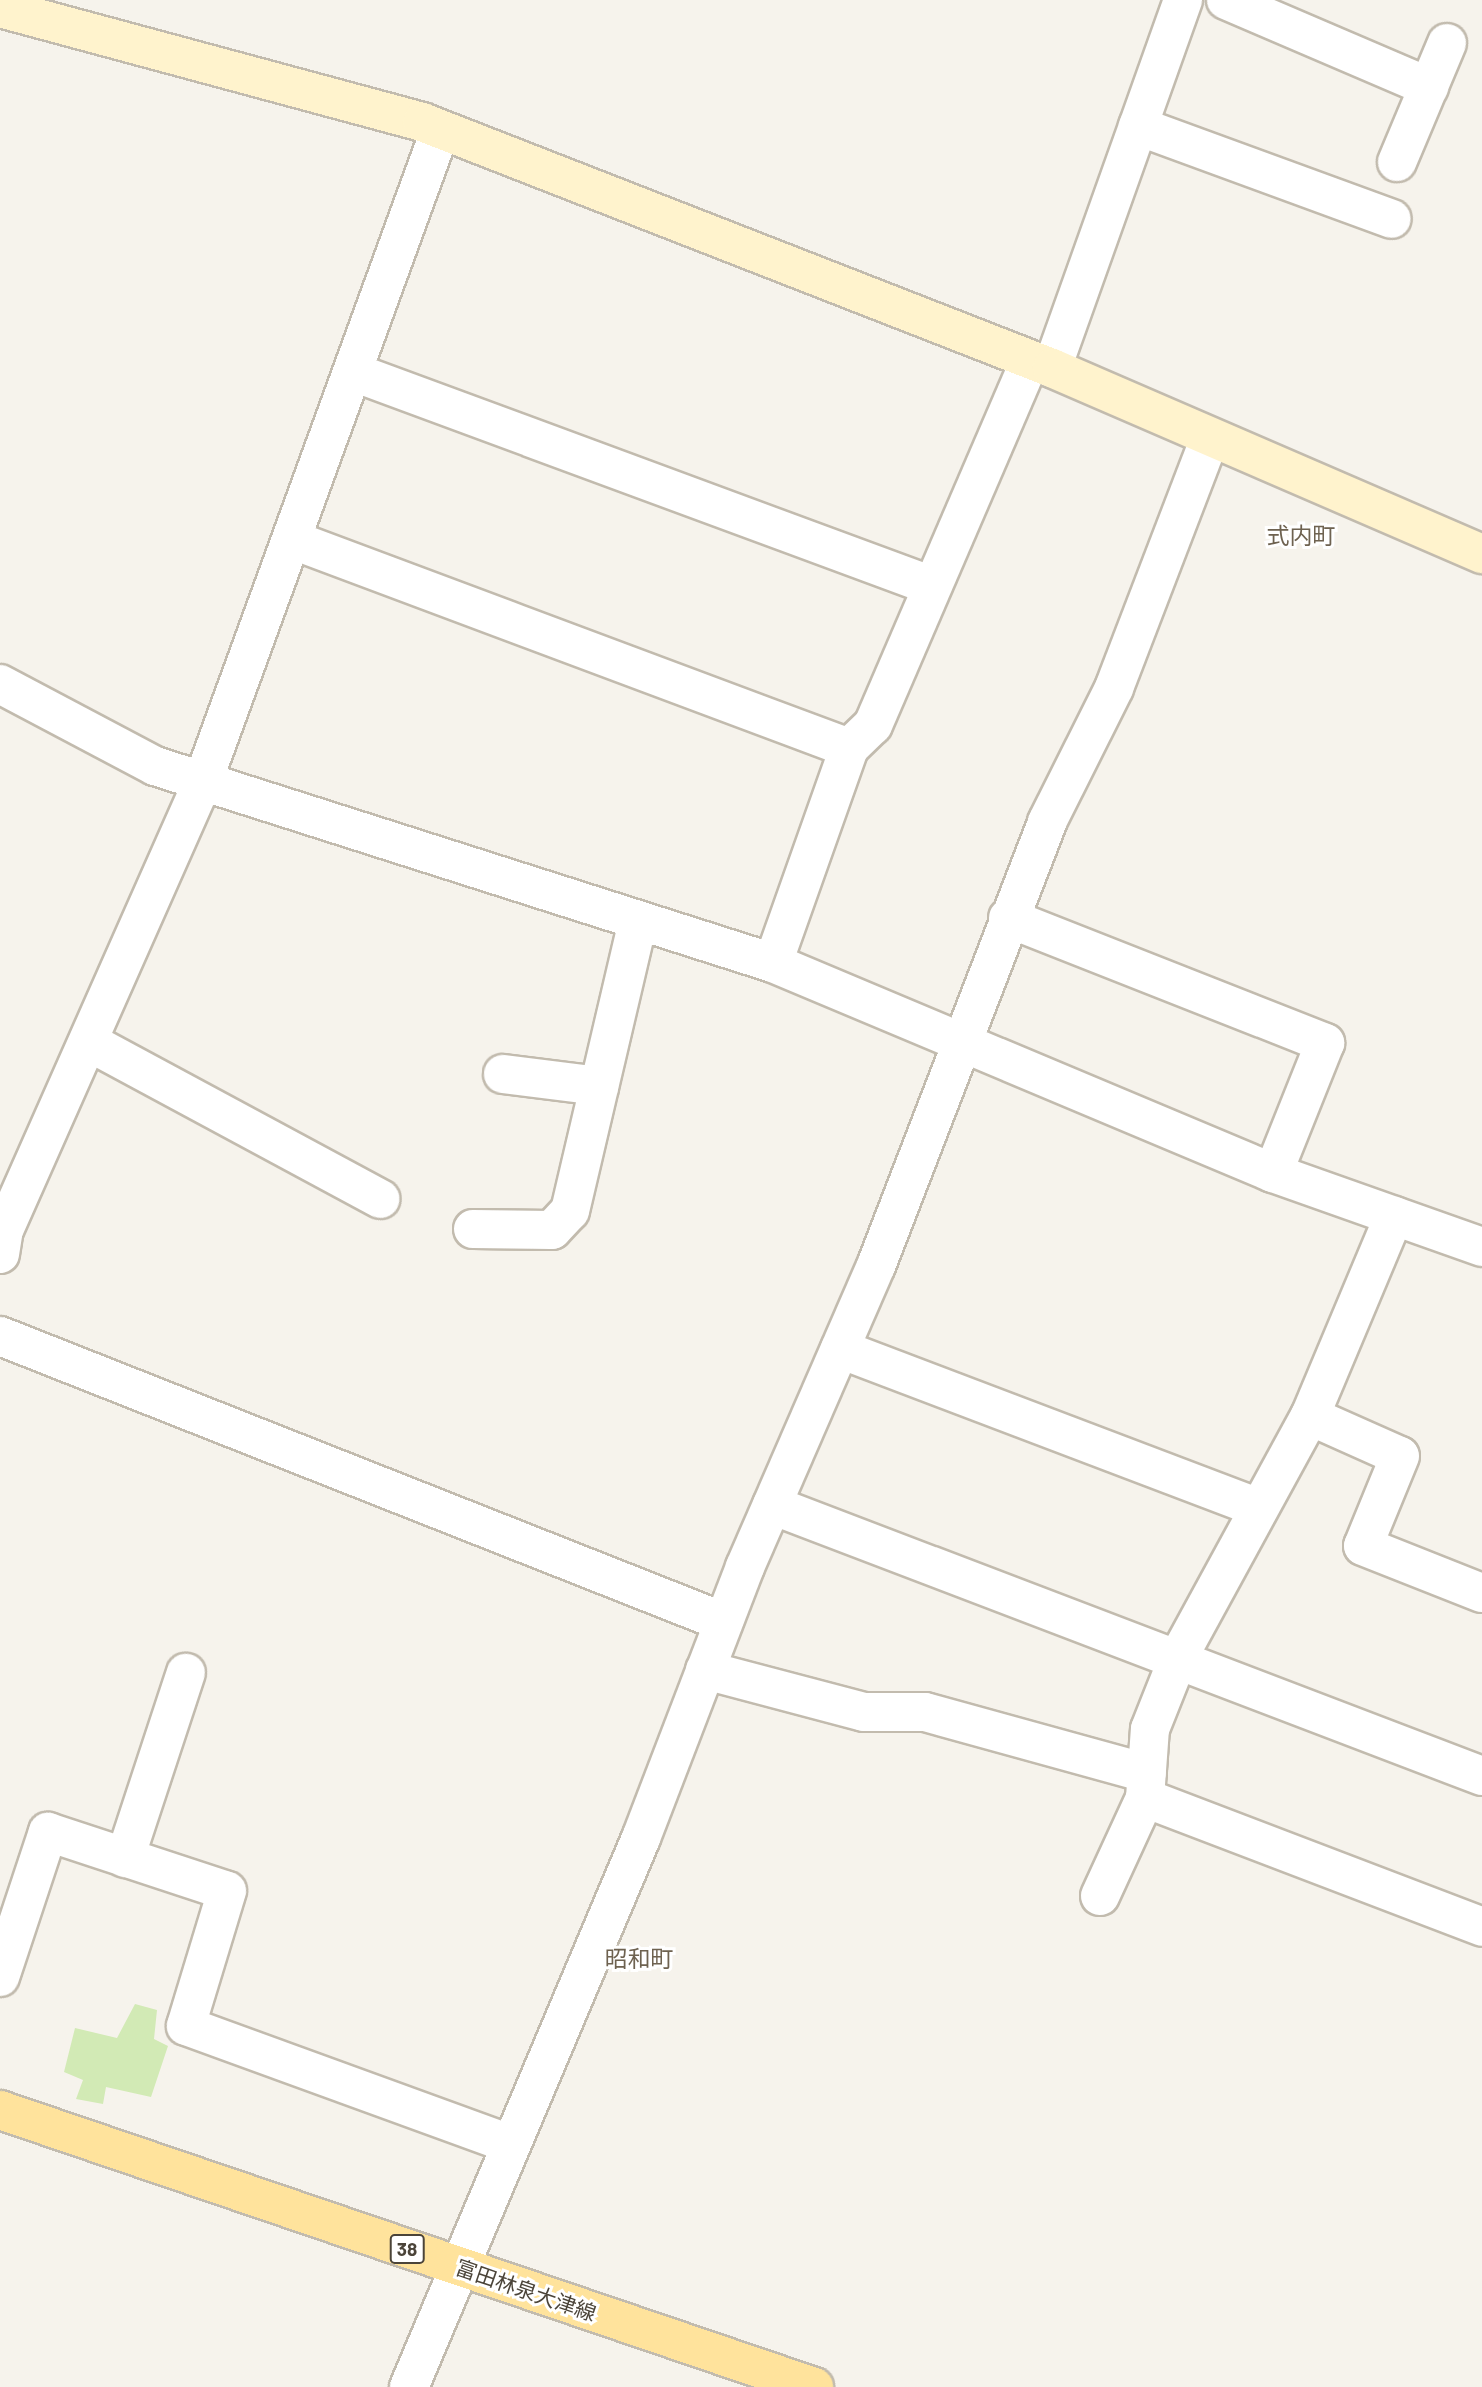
<!DOCTYPE html>
<html>
<head>
<meta charset="utf-8">
<style>
  body { margin:0 }
  #map { position:relative; width:1482px; height:2387px; overflow:hidden; background:#f6f3ec; font-family:Barlow,"Noto Sans JP",sans-serif }
  div>[style] { position:absolute }
  .green>* { inset:0; background:#d2eab5 }
  .roads { filter:drop-shadow(2px 0 #c2bbae) drop-shadow(-2px 0 #c2bbae) drop-shadow(0 2px #c2bbae) drop-shadow(0 -2px #c2bbae) }
  .street>* { height:38px; margin:-19px; padding:0 19px; transform-origin:19px; border-radius:19px; background:#fff }
  .secondary>* { height:38px; margin:-19px; padding:0 19px; transform-origin:19px; border-radius:19px; background:#fff3cd }
  .primary>* { height:38px; margin:-19px; padding:0 19px; transform-origin:19px; border-radius:19px; background:#ffe39c }
  span { translate:-50% -50%; white-space:nowrap; text-align:center; line-height:1.15; -webkit-text-stroke:6px #fff; paint-order:stroke }
  .shield-label span { padding:2px 5px; background:#fff; border:2px solid; border-radius:5px; -webkit-text-stroke-width:0 }
  .shield-label { font-size:19px; color:#4b4439; font-weight:700 }
  .street-label { font-size:21px; color:#4b4439 }
  .neighbourhood-label { font-size:23px; color:#6e6250 }
</style>
</head>
<body>
<div id="map">
  <div class="green">
    <div style="clip-path:polygon(135px 2004px,157px 2010px,154px 2039px,168px 2046px,151px 2097px,106px 2087px,103px 2104px,76px 2099px,83px 2080px,64px 2072px,75px 2028px,117px 2038px)"></div>
  </div>
  <div class="roads">
    <div class="street">
      <div style="left:1226px;top:0;width:221px;rotate:23.2deg"></div>
      <div style="left:1138px;top:126px;width:270px;rotate:20.1deg"></div>
      <div style="left:1397px;top:162px;width:129px;rotate:-67.2deg"></div>
      <div style="left:1052px;top:368px;width:391px;rotate:-70.4deg"></div>
      <div style="left:356px;top:373px;width:614px;rotate:20.29deg"></div>
      <div style="left:293px;top:540px;width:594px;rotate:20.51deg"></div>
      <div style="left:0;top:684px;width:175px;rotate:27.9deg"></div>
      <div style="left:155px;top:766px;width:649px;rotate:17.68deg"></div>
      <div style="left:773px;top:963px;width:542px;rotate:22.78deg"></div>
      <div style="left:1273px;top:1173px;width:222px;rotate:19.5deg"></div>
      <div style="left:1008px;top:918px;width:341px;rotate:21.5deg"></div>
      <div style="left:1325px;top:1043px;width:140px;rotate:111.8deg"></div>
      <div style="left:773px;top:963px;width:228px;rotate:-70.5deg"></div>
      <div style="left:849px;top:748px;width:33px;rotate:-44deg"></div>
      <div style="left:873px;top:725px;width:397px;rotate:-66.7deg"></div>
      <div style="left:89px;top:1042px;width:331px;rotate:28.3deg"></div>
      <div style="left:503px;top:1074px;width:97px;rotate:7.1deg"></div>
      <div style="left:473px;top:1229px;width:79px;rotate:0.7deg"></div>
      <div style="left:552px;top:1230px;width:26px;rotate:-47deg"></div>
      <div style="left:570px;top:1211px;width:298px;rotate:-76.8deg"></div>
      <div style="left:0;top:1254px;width:24px;rotate:-81deg"></div>
      <div style="left:4px;top:1230px;width:494px;rotate:-66.1deg"></div>
      <div style="left:204px;top:778px;width:689px;rotate:-69.96deg"></div>
      <div style="left:0;top:1336px;width:778px;rotate:21.56deg"></div>
      <div style="left:840px;top:1349px;width:448px;rotate:20.8deg"></div>
      <div style="left:1310px;top:1416px;width:98px;rotate:24deg"></div>
      <div style="left:1400px;top:1456px;width:97px;rotate:112.3deg"></div>
      <div style="left:1363px;top:1546px;width:128px;rotate:21.6deg"></div>
      <div style="left:772px;top:1505px;width:760px;rotate:20.89deg"></div>
      <div style="left:705px;top:1670px;width:164px;rotate:14.8deg"></div>
      <div style="left:864px;top:1712px;width:61px"></div>
      <div style="left:925px;top:1712px;width:230px;rotate:15.4deg"></div>
      <div style="left:1145px;top:1798px;width:361px;rotate:20.9deg"></div>
      <div style="left:125px;top:1858px;width:195px;rotate:-71.8deg"></div>
      <div style="left:1100px;top:1896px;width:108px;rotate:-65.3deg"></div>
      <div style="left:1145px;top:1798px;width:69px;rotate:-85.9deg"></div>
      <div style="left:1150px;top:1729px;width:79px;rotate:-68.3deg"></div>
      <div style="left:1179px;top:1656px;width:273px;rotate:-61.4deg"></div>
      <div style="left:1310px;top:1416px;width:217px;rotate:-67.2deg"></div>
      <div style="left:0;top:1977px;width:153px;rotate:-71.7deg"></div>
      <div style="left:48px;top:1832px;width:188px;rotate:18.2deg"></div>
      <div style="left:227px;top:1891px;width:141px;rotate:106.9deg"></div>
      <div style="left:186px;top:2026px;width:345px;rotate:20deg"></div>
      <div style="left:409px;top:2387px;width:596px;rotate:-67.09deg"></div>
      <div style="left:641px;top:1838px;width:290px;rotate:-69deg"></div>
      <div style="left:745px;top:1567px;width:328px;rotate:-66.5deg"></div>
      <div style="left:876px;top:1266px;width:476px;rotate:-68.9deg"></div>
      <div style="left:1047px;top:822px;width:150px;rotate:-63.4deg"></div>
      <div style="left:1114px;top:688px;width:268px;rotate:-69deg"></div>
    </div>
    <div class="secondary">
      <div style="left:0;top:8px;width:437px;rotate:15.1deg"></div>
      <div style="left:422px;top:122px;width:676px;rotate:21.33deg"></div>
      <div style="left:1052px;top:368px;width:469px;rotate:23.4deg"></div>
    </div>
    <div class="primary">
      <div style="left:0;top:2110px;width:860px;rotate:18.79deg"></div>
    </div>
  </div>
  <div class="shield-label">
    <span style="left:407px;top:2249px">38</span>
  </div>
  <div class="street-label">
    <span style="left:526px;top:2290px;rotate:19deg">富田林泉大津線</span>
  </div>
  <div class="neighbourhood-label">
    <span style="left:1301px;top:535px">式内町</span>
    <span style="left:639px;top:1958px">昭和町</span>
  </div>
</div>
</body>
</html>
